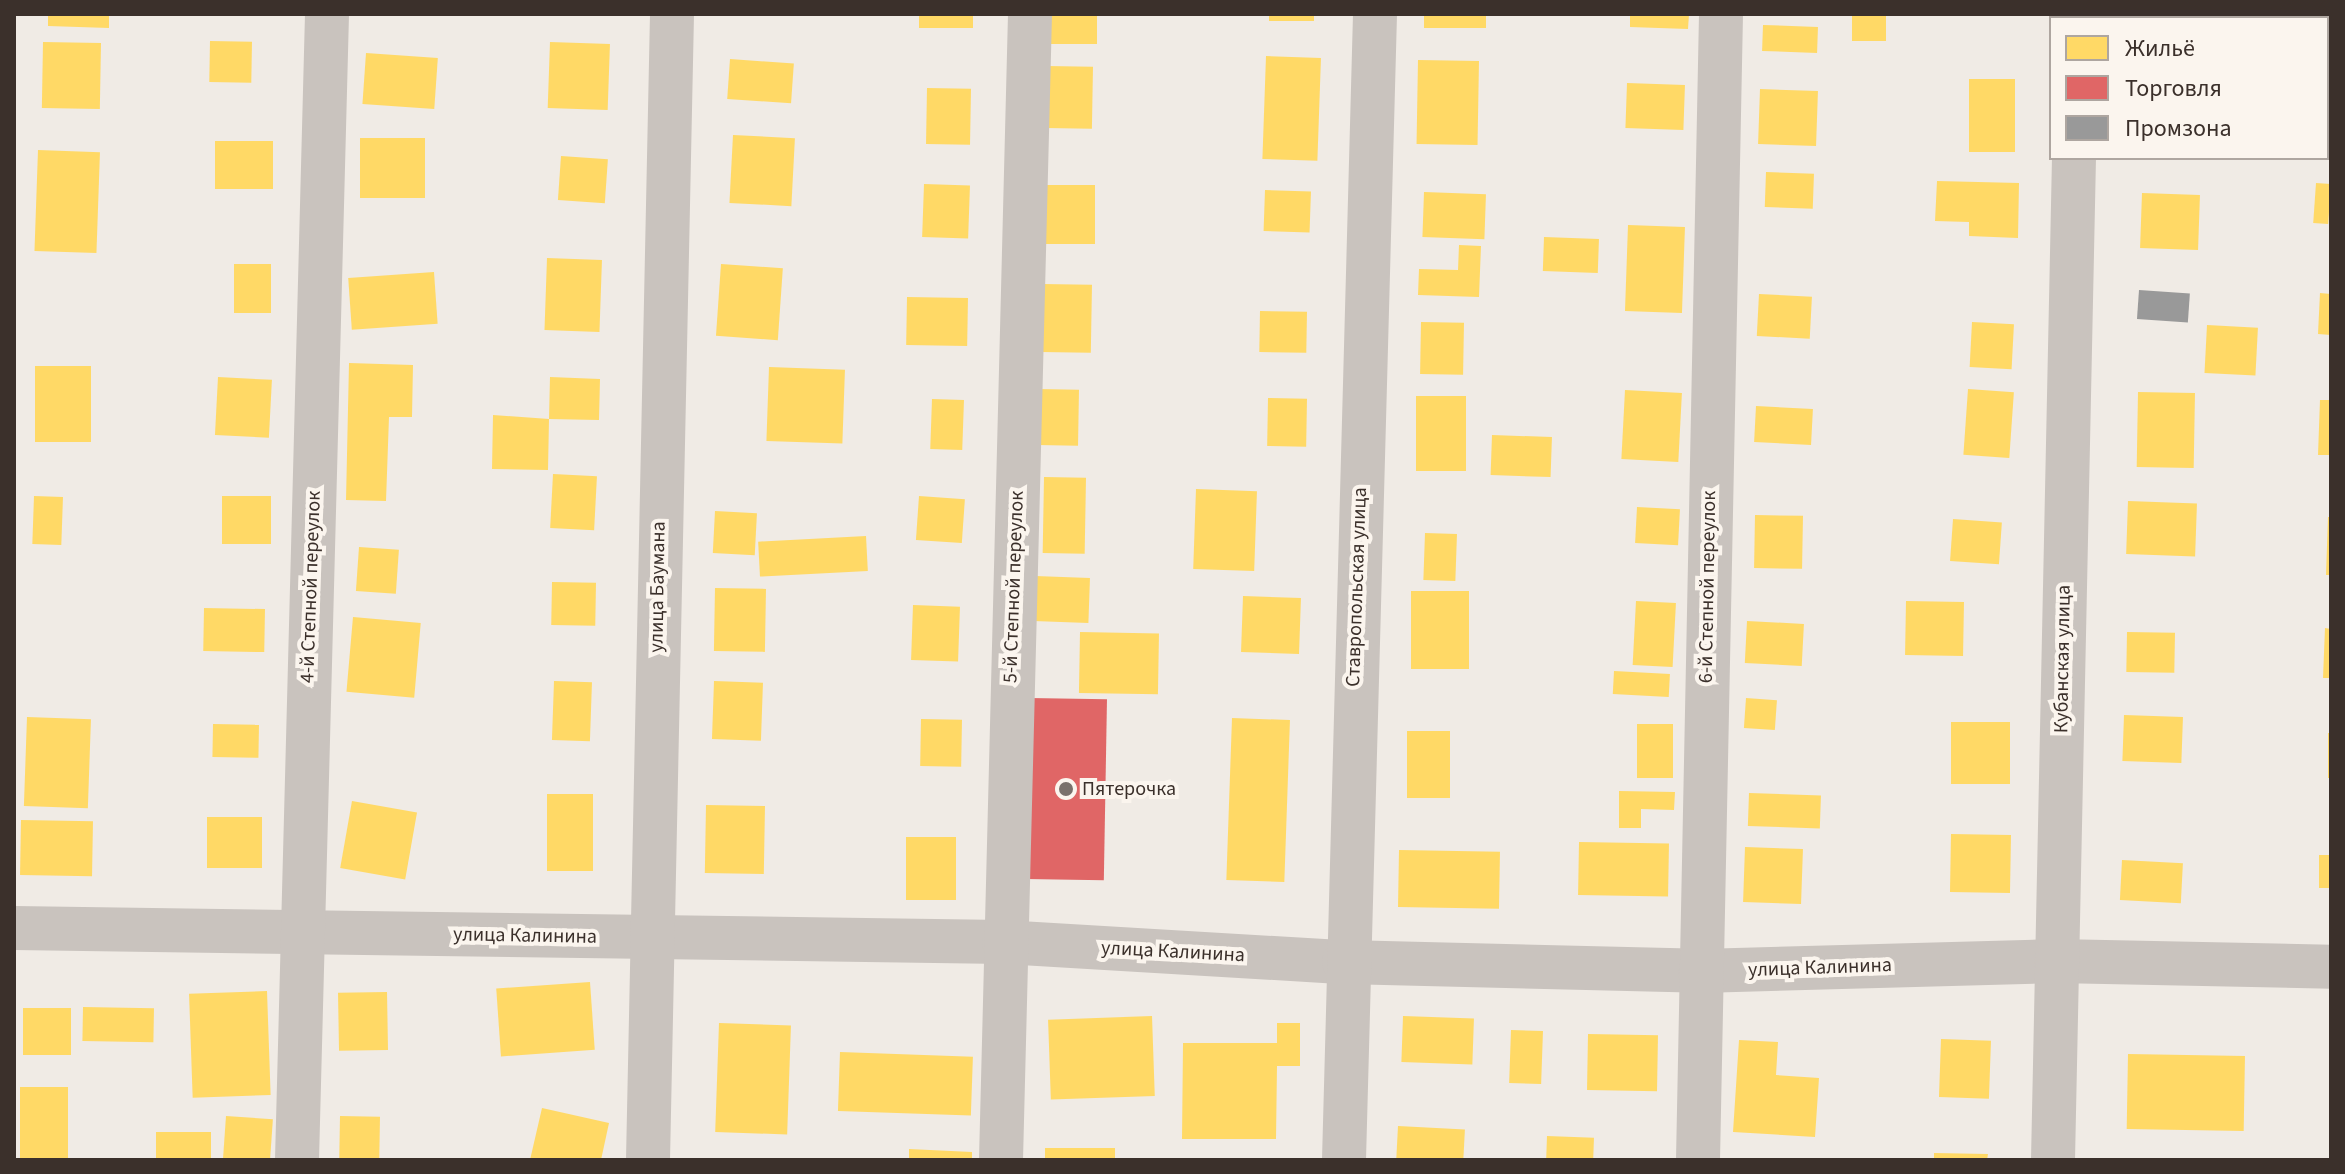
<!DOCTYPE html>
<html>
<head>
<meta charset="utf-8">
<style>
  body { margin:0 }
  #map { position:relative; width:2345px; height:1174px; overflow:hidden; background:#f0ebe5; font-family:"Source Sans 3",sans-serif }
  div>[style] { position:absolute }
  .homes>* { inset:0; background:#ffd966; transform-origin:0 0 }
  .shops>* { inset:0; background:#e06666; transform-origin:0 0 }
  .industry>* { inset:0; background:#999; transform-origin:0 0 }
  .minor>* { height:44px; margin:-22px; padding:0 22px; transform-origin:22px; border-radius:22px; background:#c9c3be }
  .dots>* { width:22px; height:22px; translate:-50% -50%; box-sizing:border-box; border:4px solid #fbf5ee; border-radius:50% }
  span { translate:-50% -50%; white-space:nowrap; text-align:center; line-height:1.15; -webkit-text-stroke:8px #fbf5ee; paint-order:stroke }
  .street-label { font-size:20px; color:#3b302b }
  .poi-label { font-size:20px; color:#3b302b }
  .left { translate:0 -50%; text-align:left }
  .frame { position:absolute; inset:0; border:16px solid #3b302b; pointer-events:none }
  .legend { position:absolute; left:2049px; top:16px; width:280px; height:144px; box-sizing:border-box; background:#fbf5ee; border:2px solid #aea6a0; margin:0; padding:10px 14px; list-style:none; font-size:24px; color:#3b302b }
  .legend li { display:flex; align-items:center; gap:16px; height:40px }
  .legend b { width:40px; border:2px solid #aea6a0 }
</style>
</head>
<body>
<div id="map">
  <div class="homes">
    <div style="clip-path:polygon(48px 14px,109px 14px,109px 28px,48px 26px)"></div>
    <div style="left:919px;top:14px;width:54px;height:14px"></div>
    <div style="left:1048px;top:14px;width:49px;height:30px"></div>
    <div style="left:1269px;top:14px;width:45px;height:7px"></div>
    <div style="left:1424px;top:14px;width:62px;height:14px"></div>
    <div style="clip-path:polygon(1630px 14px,1689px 14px,1688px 29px,1630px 27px)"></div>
    <div style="left:1852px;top:14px;width:34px;height:27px"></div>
    <div style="left:2146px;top:14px;width:58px;height:4px"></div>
    <div style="left:2236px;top:14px;width:30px;height:4px"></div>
    <div style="left:1763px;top:25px;width:55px;height:26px;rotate:2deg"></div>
    <div style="left:210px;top:41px;width:42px;height:41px;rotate:1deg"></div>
    <div style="left:43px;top:42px;width:58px;height:66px;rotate:1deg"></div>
    <div style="left:550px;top:42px;width:60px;height:66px;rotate:2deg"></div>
    <div style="left:366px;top:53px;width:72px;height:51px;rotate:4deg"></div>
    <div style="left:1266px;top:56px;width:55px;height:103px;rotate:2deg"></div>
    <div style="left:730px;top:59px;width:64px;height:40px;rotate:4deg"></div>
    <div style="left:1418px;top:60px;width:61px;height:84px;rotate:1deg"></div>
    <div style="left:1047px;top:66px;width:46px;height:62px;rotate:1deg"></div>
    <div style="left:1969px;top:79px;width:46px;height:73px"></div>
    <div style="left:1627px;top:83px;width:58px;height:45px;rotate:2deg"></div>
    <div style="left:2327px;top:86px;width:4px;height:65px"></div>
    <div style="left:927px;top:88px;width:44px;height:56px;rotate:1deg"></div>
    <div style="left:1760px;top:89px;width:58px;height:55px;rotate:2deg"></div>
    <div style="left:733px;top:135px;width:62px;height:68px;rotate:3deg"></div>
    <div style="left:360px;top:138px;width:65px;height:60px"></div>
    <div style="left:215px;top:141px;width:58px;height:48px"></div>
    <div style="left:38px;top:150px;width:62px;height:101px;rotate:2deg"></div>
    <div style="left:561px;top:156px;width:47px;height:44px;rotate:4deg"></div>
    <div style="left:1766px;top:172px;width:48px;height:35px;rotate:2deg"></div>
    <div style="clip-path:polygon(1937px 181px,2019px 183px,2018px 238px,1969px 236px,1969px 222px,1935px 221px)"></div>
    <div style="left:2316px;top:183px;width:15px;height:40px;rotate:4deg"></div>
    <div style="left:924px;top:184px;width:46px;height:53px;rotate:2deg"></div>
    <div style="left:1044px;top:185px;width:51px;height:59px"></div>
    <div style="left:1265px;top:190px;width:46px;height:41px;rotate:2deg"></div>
    <div style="left:1424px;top:192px;width:62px;height:45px;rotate:2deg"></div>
    <div style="left:2142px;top:193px;width:58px;height:55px;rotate:2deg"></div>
    <div style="left:1628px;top:225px;width:57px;height:86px;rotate:2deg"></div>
    <div style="left:1544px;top:237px;width:55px;height:34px;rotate:2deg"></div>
    <div style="clip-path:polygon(1459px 245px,1481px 246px,1479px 297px,1418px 295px,1419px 269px,1458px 270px)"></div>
    <div style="left:547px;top:258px;width:55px;height:72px;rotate:2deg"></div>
    <div style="left:234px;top:264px;width:37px;height:49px"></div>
    <div style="left:721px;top:264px;width:62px;height:72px;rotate:4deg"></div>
    <div style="left:434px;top:272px;width:52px;height:86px;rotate:86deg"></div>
    <div style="left:1042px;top:284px;width:50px;height:68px;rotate:1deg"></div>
    <div style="clip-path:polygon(2320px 293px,2331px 294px,2331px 335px,2318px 334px)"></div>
    <div style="left:1759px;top:294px;width:53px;height:42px;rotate:3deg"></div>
    <div style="left:907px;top:297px;width:61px;height:48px;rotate:1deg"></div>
    <div style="left:1260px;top:311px;width:47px;height:41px;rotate:1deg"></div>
    <div style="left:1421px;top:322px;width:43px;height:52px;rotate:1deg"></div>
    <div style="left:1972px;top:322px;width:42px;height:45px;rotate:3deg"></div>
    <div style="left:2207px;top:325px;width:51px;height:48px;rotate:3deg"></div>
    <div style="clip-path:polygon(349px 363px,413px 365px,412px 417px,389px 417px,386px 501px,346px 500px)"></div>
    <div style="left:91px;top:366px;width:76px;height:56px;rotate:90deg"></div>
    <div style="left:769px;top:367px;width:76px;height:74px;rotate:2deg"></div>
    <div style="left:218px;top:377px;width:54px;height:58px;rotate:3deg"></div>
    <div style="clip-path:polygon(550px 377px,600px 379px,599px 420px,549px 419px,548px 470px,492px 469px,493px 415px,549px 419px)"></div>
    <div style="left:1038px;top:389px;width:41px;height:56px;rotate:1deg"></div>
    <div style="left:1968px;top:389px;width:46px;height:66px;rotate:4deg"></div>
    <div style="left:1625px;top:390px;width:57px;height:69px;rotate:3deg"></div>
    <div style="left:2138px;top:392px;width:57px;height:75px;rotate:1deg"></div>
    <div style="left:1416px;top:396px;width:50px;height:75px"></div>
    <div style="left:1268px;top:398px;width:39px;height:48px;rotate:1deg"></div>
    <div style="left:932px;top:399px;width:32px;height:50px;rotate:2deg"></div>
    <div style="clip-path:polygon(2320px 400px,2331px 400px,2331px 455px,2318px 455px)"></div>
    <div style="left:1756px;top:406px;width:57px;height:36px;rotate:3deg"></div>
    <div style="left:1492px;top:435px;width:60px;height:40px;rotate:2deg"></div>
    <div style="left:553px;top:474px;width:44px;height:54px;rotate:3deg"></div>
    <div style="left:1044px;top:477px;width:42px;height:76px;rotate:1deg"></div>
    <div style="left:1196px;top:489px;width:61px;height:80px;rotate:2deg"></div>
    <div style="left:34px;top:496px;width:29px;height:48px;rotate:2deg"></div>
    <div style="left:222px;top:496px;width:49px;height:48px"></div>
    <div style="left:919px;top:496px;width:46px;height:44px;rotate:4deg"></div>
    <div style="left:2128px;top:501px;width:69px;height:53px;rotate:2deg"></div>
    <div style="left:1637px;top:507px;width:43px;height:36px;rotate:3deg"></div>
    <div style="left:715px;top:511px;width:42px;height:42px;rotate:3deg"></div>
    <div style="left:1755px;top:515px;width:48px;height:53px;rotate:1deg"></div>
    <div style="clip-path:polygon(2328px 517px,2331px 517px,2331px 575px,2326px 575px)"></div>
    <div style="left:1953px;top:519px;width:49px;height:42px;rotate:4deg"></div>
    <div style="left:1425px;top:533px;width:32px;height:47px;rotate:2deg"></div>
    <div style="left:866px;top:536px;width:35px;height:108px;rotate:87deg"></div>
    <div style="left:359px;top:547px;width:40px;height:44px;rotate:4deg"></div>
    <div style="left:1035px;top:576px;width:55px;height:45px;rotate:2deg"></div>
    <div style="left:552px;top:582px;width:44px;height:43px;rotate:1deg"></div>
    <div style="left:715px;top:588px;width:51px;height:63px;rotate:1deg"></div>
    <div style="left:1469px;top:591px;width:78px;height:58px;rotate:90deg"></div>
    <div style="left:1243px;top:596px;width:58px;height:56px;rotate:2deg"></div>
    <div style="left:1636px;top:601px;width:40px;height:64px;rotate:3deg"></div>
    <div style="left:1906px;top:601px;width:58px;height:54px;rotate:1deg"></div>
    <div style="left:913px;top:605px;width:47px;height:55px;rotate:2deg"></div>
    <div style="left:204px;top:608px;width:61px;height:43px;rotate:1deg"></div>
    <div style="left:353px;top:617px;width:68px;height:75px;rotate:5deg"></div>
    <div style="left:1747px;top:621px;width:57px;height:42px;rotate:3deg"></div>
    <div style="clip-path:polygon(2325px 628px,2331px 629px,2331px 678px,2323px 678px)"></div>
    <div style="left:1080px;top:632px;width:79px;height:61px;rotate:1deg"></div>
    <div style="left:2127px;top:632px;width:48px;height:40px;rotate:1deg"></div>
    <div style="left:1614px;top:671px;width:56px;height:23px;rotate:3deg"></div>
    <div style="left:554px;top:681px;width:38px;height:59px;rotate:2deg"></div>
    <div style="left:714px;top:681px;width:49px;height:58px;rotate:2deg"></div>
    <div style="left:1746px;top:698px;width:31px;height:30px;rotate:4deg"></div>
    <div style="left:2124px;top:715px;width:59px;height:46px;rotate:2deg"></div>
    <div style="left:27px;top:717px;width:64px;height:89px;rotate:2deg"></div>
    <div style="left:1232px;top:718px;width:58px;height:162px;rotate:2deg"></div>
    <div style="left:921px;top:719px;width:41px;height:47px;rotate:1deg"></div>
    <div style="left:1951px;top:722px;width:59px;height:62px"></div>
    <div style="left:213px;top:724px;width:46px;height:33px;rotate:1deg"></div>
    <div style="left:1637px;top:724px;width:36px;height:54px"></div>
    <div style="left:1407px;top:731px;width:43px;height:67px"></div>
    <div style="left:2328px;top:733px;width:3px;height:45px"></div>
    <div style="clip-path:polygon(1619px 791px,1675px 792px,1674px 810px,1641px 809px,1641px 828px,1619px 828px)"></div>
    <div style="left:1749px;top:793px;width:72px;height:33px;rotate:2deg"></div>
    <div style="left:547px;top:794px;width:46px;height:77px"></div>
    <div style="left:352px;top:801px;width:66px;height:68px;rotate:10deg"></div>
    <div style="left:706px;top:805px;width:59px;height:68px;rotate:1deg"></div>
    <div style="left:207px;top:817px;width:55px;height:51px"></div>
    <div style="left:21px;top:820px;width:72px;height:55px;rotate:1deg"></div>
    <div style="left:1951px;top:834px;width:60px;height:58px;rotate:1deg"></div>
    <div style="left:906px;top:837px;width:50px;height:63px"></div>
    <div style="left:1579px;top:842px;width:90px;height:53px;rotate:1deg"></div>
    <div style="left:1745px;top:847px;width:58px;height:55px;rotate:2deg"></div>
    <div style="left:1399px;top:850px;width:101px;height:57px;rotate:1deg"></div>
    <div style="left:2319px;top:855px;width:12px;height:33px"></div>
    <div style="left:2122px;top:860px;width:61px;height:40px;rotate:3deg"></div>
    <div style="left:590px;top:982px;width:68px;height:94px;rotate:86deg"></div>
    <div style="left:267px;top:991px;width:104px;height:78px;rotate:88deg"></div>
    <div style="left:387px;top:992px;width:58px;height:49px;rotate:89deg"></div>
    <div style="left:83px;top:1007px;width:71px;height:34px;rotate:1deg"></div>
    <div style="left:23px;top:1008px;width:48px;height:47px"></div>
    <div style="left:1152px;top:1016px;width:80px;height:104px;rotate:88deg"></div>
    <div style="left:1403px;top:1016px;width:71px;height:46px;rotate:2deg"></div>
    <div style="left:719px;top:1023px;width:72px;height:109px;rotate:2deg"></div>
    <div style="clip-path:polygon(1277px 1023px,1300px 1023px,1300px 1066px,1277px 1066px,1276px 1139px,1182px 1139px,1183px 1043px,1277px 1043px)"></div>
    <div style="left:1511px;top:1030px;width:32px;height:53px;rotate:2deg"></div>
    <div style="left:1588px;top:1034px;width:70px;height:56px;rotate:1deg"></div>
    <div style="left:1941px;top:1039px;width:50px;height:58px;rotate:2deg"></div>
    <div style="clip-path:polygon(1739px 1040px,1778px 1042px,1776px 1075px,1819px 1078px,1815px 1137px,1733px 1132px)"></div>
    <div style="left:840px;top:1052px;width:133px;height:59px;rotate:2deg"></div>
    <div style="left:2128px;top:1054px;width:117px;height:75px;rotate:1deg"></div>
    <div style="left:20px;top:1087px;width:48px;height:73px"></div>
    <div style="clip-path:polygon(542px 1108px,609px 1123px,601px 1160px,530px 1160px)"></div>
    <div style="left:226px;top:1116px;width:47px;height:44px;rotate:4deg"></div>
    <div style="left:340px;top:1116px;width:40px;height:44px;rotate:1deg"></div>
    <div style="left:1398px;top:1126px;width:67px;height:34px;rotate:3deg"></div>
    <div style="left:156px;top:1132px;width:55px;height:28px"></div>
    <div style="left:1547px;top:1136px;width:47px;height:24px;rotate:2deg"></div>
    <div style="left:1045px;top:1148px;width:70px;height:12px"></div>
    <div style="clip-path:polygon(909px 1149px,972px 1152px,972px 1160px,909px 1160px)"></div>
    <div style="clip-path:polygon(1934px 1153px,1988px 1154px,1987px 1160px,1934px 1160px)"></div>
  </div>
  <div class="shops">
    <div style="left:1029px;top:698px;width:78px;height:181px;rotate:1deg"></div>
  </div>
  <div class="industry">
    <div style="left:2139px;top:290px;width:51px;height:29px;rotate:4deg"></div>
  </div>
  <div class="minor">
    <div style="left:2077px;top:18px;width:4px;rotate:-90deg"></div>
    <div style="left:14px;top:928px;width:990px;rotate:0.81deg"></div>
    <div style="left:1004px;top:942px;width:341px;rotate:3.4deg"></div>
    <div style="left:1344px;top:962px;width:356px;rotate:1.4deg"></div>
    <div style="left:1700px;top:971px;width:356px;rotate:-1.6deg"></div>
    <div style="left:2056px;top:961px;width:275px;rotate:1.2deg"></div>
    <div style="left:297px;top:1160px;width:1146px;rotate:-88.5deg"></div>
    <div style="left:648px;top:1160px;width:1146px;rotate:-88.8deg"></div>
    <div style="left:1001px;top:1160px;width:1146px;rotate:-88.55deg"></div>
    <div style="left:1344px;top:1160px;width:1146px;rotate:-88.45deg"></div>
    <div style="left:1698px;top:1160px;width:1146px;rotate:-88.85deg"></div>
    <div style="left:2053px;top:1160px;width:1002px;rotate:-88.8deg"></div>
  </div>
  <div class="dots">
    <div style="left:1066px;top:789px;background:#7a716c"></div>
  </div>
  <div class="street-label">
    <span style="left:311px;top:587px;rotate:-88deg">4-й Степной переулок</span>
    <span style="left:658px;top:587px;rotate:-89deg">улица Баумана</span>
    <span style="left:1014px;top:587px;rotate:-88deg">5-й Степной переулок</span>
    <span style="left:1357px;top:587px;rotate:-88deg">Ставропольская улица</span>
    <span style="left:1708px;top:587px;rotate:-89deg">6-й Степной переулок</span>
    <span style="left:2063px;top:659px;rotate:-89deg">Кубанская улица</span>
    <span style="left:525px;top:936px;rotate:1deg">улица Калинина</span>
    <span style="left:1173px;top:952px;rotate:3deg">улица Калинина</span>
    <span style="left:1820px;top:968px;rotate:-2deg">улица Калинина</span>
  </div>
  <div class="poi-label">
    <span class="left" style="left:1082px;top:789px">Пятерочка</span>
  </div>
  <div class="frame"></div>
  <ul class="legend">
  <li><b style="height:22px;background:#ffd966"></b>Жильё</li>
  <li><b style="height:22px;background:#e06666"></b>Торговля</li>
  <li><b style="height:22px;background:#999"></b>Промзона</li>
  </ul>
</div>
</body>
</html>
